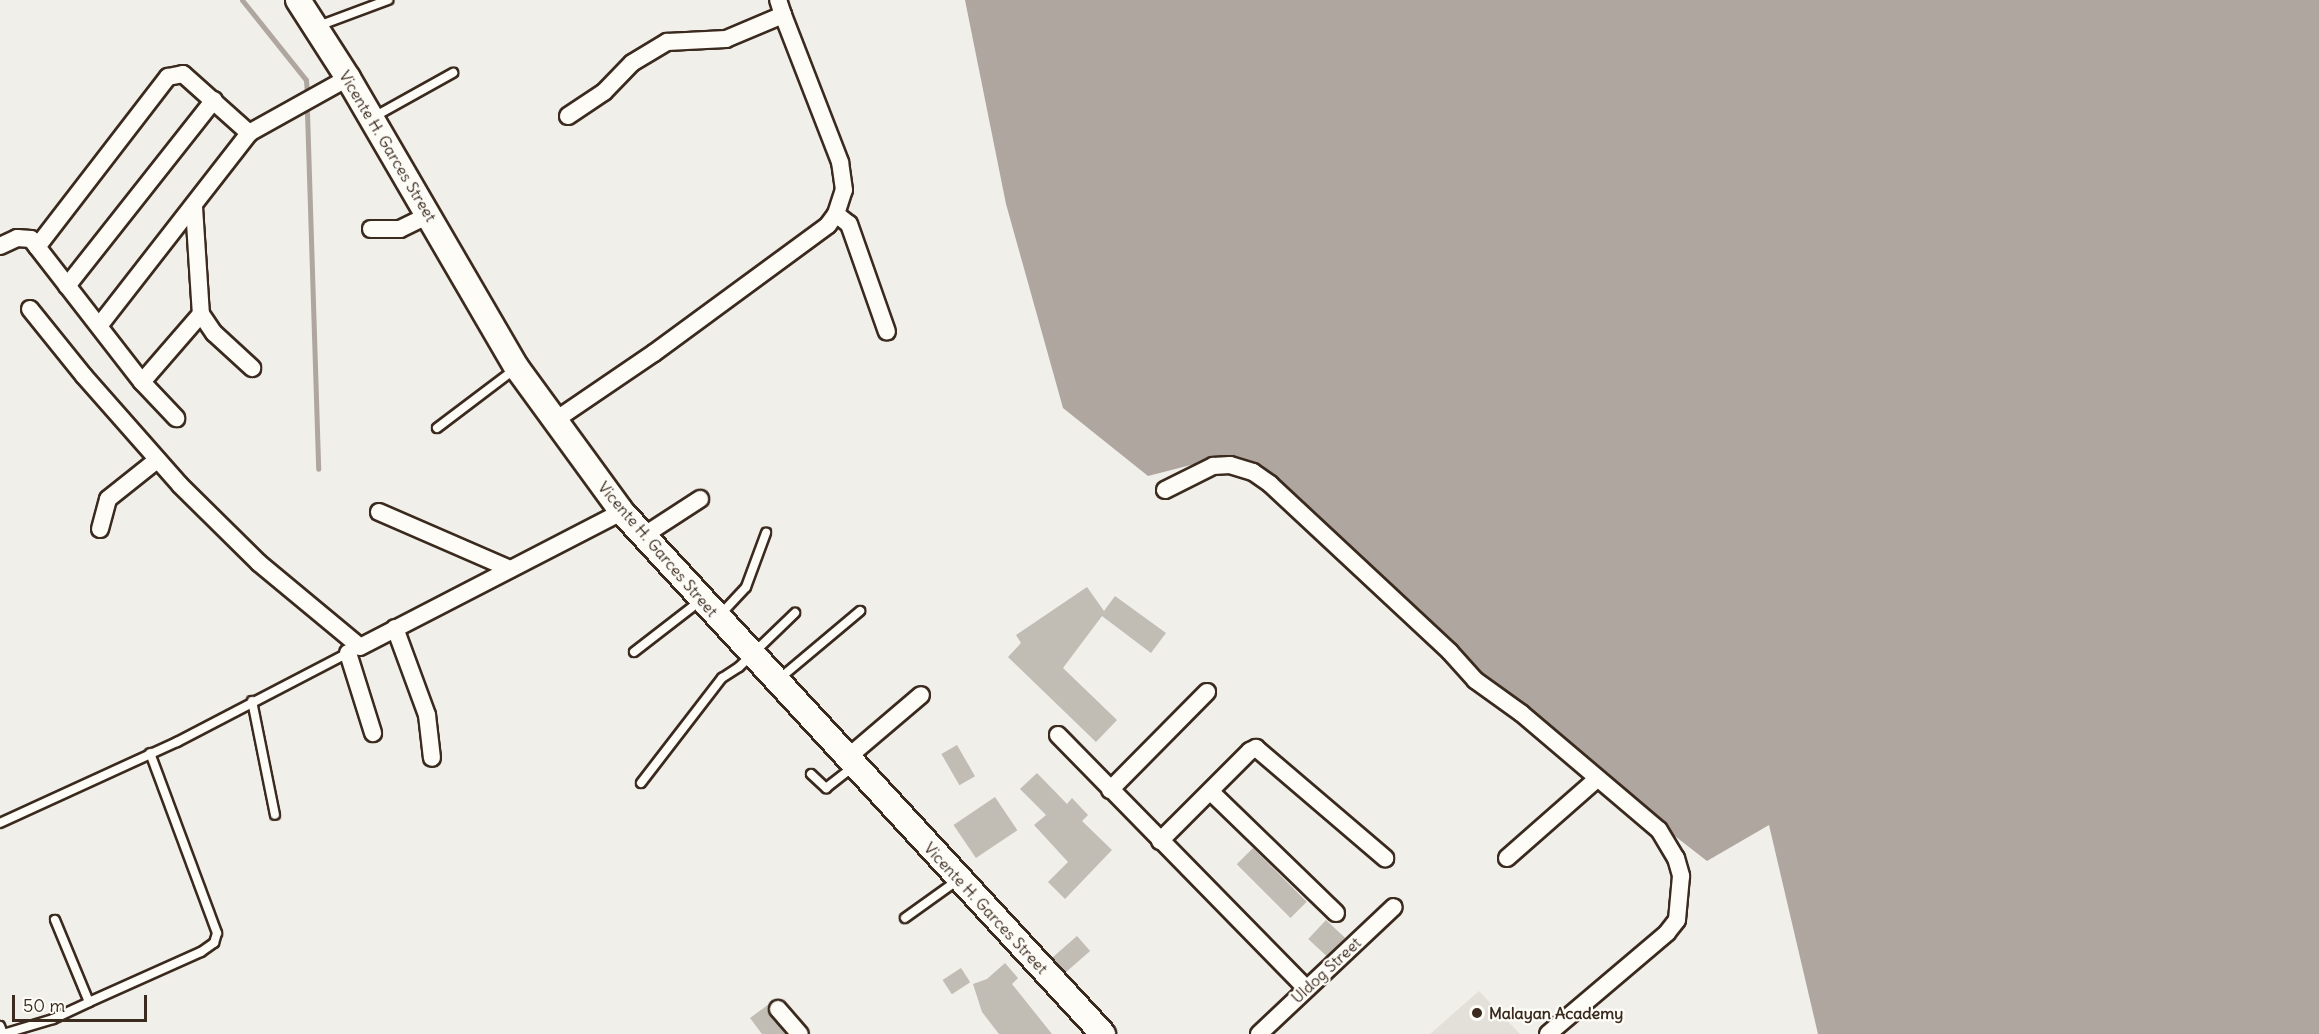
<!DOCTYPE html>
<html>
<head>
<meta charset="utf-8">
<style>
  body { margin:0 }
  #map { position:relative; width:2319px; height:1034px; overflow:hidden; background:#f1efea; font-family:Delius,sans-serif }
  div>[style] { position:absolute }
  .built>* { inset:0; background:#e3e0da }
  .water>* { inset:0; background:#aea69f }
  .stream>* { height:5px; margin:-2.5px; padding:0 2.5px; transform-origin:2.5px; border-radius:2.5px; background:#aea69f }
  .building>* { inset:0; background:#c1bcb4; transform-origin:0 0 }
  .roads { filter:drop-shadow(2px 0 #3b2a1e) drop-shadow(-2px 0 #3b2a1e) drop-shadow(0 2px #3b2a1e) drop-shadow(0 -2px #3b2a1e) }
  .lane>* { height:8px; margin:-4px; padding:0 4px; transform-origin:4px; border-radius:4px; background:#fdfcf7 }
  .street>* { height:16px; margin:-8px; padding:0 8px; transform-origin:8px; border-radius:8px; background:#fdfcf7 }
  .secondary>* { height:24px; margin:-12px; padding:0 12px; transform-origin:12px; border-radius:12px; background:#fdfcf7 }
  .dots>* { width:16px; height:16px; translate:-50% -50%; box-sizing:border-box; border:3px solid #fdfcf7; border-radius:50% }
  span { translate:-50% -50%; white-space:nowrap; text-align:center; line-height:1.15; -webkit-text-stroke:4.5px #fdfcf7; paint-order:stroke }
  .street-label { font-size:16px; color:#3b2a1e }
  .poi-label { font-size:16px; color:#3b2a1e; font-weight:700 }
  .left { translate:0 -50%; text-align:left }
  .scale { position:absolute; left:12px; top:995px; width:135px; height:27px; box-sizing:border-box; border:3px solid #3b2a1e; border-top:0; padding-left:8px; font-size:18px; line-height:21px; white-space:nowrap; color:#3b2a1e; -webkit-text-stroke:4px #fdfcf7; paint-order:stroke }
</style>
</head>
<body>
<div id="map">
  <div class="built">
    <div style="clip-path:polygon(1479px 991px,1520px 1034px,1430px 1034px)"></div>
  </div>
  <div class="water">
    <div style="clip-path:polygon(965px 0,2319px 0,2319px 1034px,1818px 1034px,1769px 825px,1707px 861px,1568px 753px,1519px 699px,1471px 673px,1313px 520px,1218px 458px,1148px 476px,1063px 408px,1006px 204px)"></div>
  </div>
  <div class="stream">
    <div style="left:242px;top:0;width:102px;rotate:51.3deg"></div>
    <div style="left:306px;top:80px;width:15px;rotate:86deg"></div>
    <div style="left:307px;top:112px;width:357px;rotate:88.2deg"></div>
  </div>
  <div class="building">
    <div style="clip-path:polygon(1087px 587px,1104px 611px,1115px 596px,1166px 633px,1151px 653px,1102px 616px,1063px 668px,1117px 720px,1096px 742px,1008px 657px,1021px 643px,1016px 635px)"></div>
    <div style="left:957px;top:745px;width:36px;height:18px;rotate:60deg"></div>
    <div style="clip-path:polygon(1037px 773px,1067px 804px,1072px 798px,1088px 815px,1082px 821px,1112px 850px,1065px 899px,1048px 882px,1068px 862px,1034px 825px,1046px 815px,1020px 789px)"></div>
    <div style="left:995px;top:797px;width:40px;height:50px;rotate:56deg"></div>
    <div style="left:1253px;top:848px;width:76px;height:23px;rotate:45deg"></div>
    <div style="left:1326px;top:920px;width:26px;height:26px;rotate:43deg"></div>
    <div style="left:1077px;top:936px;width:20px;height:33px;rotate:49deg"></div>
    <div style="clip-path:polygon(1005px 963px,1018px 978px,1012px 984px,1052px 1034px,999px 1034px,982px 1012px,973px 984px,987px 979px)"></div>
    <div style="left:961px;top:968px;width:17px;height:22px;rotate:57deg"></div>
    <div style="clip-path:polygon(769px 1004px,770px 1015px,786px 1034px,762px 1034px,750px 1018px)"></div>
  </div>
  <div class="roads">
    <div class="lane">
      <div style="left:318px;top:26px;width:75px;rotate:-20.4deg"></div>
      <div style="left:372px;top:118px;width:93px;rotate:-29.1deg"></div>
      <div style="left:437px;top:428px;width:98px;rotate:-37.1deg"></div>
      <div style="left:720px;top:615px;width:38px;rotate:-47deg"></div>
      <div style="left:746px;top:587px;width:58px;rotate:-69.7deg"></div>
      <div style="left:634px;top:652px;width:83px;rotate:-37.7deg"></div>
      <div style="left:779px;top:679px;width:106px;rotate:-40deg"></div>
      <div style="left:252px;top:701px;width:116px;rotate:78.6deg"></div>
      <div style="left:811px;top:774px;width:21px;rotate:43deg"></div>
      <div style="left:826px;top:788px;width:36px;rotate:-38deg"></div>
      <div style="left:641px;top:783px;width:133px;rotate:-52.4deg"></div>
      <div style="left:722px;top:678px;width:20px;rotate:-33deg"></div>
      <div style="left:739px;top:667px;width:78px;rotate:-44deg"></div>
      <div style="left:0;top:823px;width:195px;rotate:-24.6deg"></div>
      <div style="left:177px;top:742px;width:195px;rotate:-27.5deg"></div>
      <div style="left:905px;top:918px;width:65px;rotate:-35.6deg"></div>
      <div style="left:89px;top:1002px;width:123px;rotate:-24.1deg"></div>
      <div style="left:201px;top:952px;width:16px;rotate:-35deg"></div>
      <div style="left:214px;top:943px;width:10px;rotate:-73deg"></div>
      <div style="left:217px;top:933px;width:192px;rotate:-110.4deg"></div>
      <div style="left:0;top:1026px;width:9px;rotate:69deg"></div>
      <div style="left:3px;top:1034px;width:52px;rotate:-16.7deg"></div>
      <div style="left:53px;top:1019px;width:40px;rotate:-25deg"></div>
      <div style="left:89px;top:1002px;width:89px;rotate:-112.5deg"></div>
    </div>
    <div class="street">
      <div style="left:568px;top:116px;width:43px;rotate:-33.7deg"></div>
      <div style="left:604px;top:92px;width:40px;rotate:-46deg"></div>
      <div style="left:632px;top:63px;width:41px;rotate:-31deg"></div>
      <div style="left:667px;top:42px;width:59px;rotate:-2.9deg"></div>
      <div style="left:726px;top:39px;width:62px;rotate:-22.8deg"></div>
      <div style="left:783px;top:15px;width:16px;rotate:-108deg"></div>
      <div style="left:194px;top:207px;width:107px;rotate:86.3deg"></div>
      <div style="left:201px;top:314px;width:23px;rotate:56deg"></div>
      <div style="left:214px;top:333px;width:52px;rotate:42.6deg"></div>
      <div style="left:836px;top:214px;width:16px;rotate:38deg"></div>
      <div style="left:849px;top:224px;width:114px;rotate:70.6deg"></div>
      <div style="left:371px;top:229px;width:29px"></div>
      <div style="left:400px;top:229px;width:32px;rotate:-26deg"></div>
      <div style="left:0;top:246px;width:19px;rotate:-25deg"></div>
      <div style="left:17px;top:238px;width:14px;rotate:4deg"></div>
      <div style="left:31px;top:239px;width:181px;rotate:52.2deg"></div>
      <div style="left:142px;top:382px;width:50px;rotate:46.6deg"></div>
      <div style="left:37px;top:247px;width:215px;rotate:-52.4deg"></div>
      <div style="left:168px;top:77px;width:15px;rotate:-11deg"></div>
      <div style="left:183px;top:74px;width:89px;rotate:41.8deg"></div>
      <div style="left:67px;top:286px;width:237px;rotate:-51.7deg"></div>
      <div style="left:30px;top:309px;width:86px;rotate:51.1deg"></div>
      <div style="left:84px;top:376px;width:145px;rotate:48.6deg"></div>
      <div style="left:180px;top:485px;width:111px;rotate:44.6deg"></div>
      <div style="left:259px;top:563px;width:131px;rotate:39.7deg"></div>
      <div style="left:360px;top:647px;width:295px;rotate:-27.3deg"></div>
      <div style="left:99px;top:326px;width:244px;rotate:-52.1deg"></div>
      <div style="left:249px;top:133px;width:113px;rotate:-29.1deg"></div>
      <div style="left:142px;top:382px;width:90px;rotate:-49.1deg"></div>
      <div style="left:554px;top:421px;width:121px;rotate:-34.2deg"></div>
      <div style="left:654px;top:353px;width:216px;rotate:-36.3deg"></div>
      <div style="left:828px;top:225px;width:14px;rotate:-54deg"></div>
      <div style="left:836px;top:214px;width:25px;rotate:-72deg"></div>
      <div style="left:844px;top:190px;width:28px;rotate:-98deg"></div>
      <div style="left:840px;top:162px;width:158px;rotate:-111.2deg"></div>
      <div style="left:1165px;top:490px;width:54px;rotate:-26.6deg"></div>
      <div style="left:1213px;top:466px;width:17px;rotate:-3deg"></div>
      <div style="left:1230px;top:465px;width:24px;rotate:17deg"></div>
      <div style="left:1253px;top:472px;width:21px;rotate:35deg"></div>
      <div style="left:1270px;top:484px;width:246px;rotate:43deg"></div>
      <div style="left:1450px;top:652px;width:38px;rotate:48deg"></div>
      <div style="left:1475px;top:680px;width:57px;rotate:35.7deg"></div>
      <div style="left:1521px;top:713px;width:181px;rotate:40.3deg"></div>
      <div style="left:1659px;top:830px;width:33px;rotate:59deg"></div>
      <div style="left:1676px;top:858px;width:19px;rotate:74deg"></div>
      <div style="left:1681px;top:876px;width:44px;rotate:95.2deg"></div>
      <div style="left:1677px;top:920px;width:16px;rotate:128deg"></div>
      <div style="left:1667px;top:933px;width:156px;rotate:139.7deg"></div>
      <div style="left:379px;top:512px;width:143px;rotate:23.5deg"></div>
      <div style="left:100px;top:529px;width:31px;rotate:-75deg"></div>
      <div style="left:108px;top:499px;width:63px;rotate:-38.5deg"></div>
      <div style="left:643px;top:536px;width:68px;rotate:-33deg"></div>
      <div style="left:395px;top:628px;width:93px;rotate:69.8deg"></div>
      <div style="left:427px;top:715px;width:43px;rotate:83.4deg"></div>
      <div style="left:348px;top:653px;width:84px;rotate:72.6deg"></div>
      <div style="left:1058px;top:735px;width:354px;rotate:45.6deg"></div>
      <div style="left:847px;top:758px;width:97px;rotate:-40.4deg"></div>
      <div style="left:1110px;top:790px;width:138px;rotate:-45.3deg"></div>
      <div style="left:1211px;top:792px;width:174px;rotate:44.1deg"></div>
      <div style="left:1160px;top:841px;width:127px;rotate:-45deg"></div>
      <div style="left:1250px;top:751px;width:7px;rotate:-27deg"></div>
      <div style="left:1256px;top:748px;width:170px;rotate:40.5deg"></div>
      <div style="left:1507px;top:858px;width:120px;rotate:-41.3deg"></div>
      <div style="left:778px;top:1009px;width:33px;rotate:49deg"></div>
      <div style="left:1259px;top:1034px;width:185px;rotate:-43.3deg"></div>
    </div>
    <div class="secondary">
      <div style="left:298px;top:0;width:93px;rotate:57.3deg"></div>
      <div style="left:348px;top:78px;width:336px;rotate:59.8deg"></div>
      <div style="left:517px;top:368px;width:178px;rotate:53.9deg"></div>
      <div style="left:622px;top:512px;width:710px;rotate:47.34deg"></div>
    </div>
  </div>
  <div class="dots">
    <div style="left:1477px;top:1013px;background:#3b2a1e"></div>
  </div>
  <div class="street-label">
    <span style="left:388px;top:146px;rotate:59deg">Vicente H. Garces Street</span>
    <span style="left:658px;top:549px;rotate:49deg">Vicente H. Garces Street</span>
    <span style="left:986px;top:908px;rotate:47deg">Vicente H. Garces Street</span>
    <span style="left:1326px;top:970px;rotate:-43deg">Uldog Street</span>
  </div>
  <div class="poi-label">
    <span class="left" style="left:1489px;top:1013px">Malayan Academy</span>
  </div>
  <div class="scale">50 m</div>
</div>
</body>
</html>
